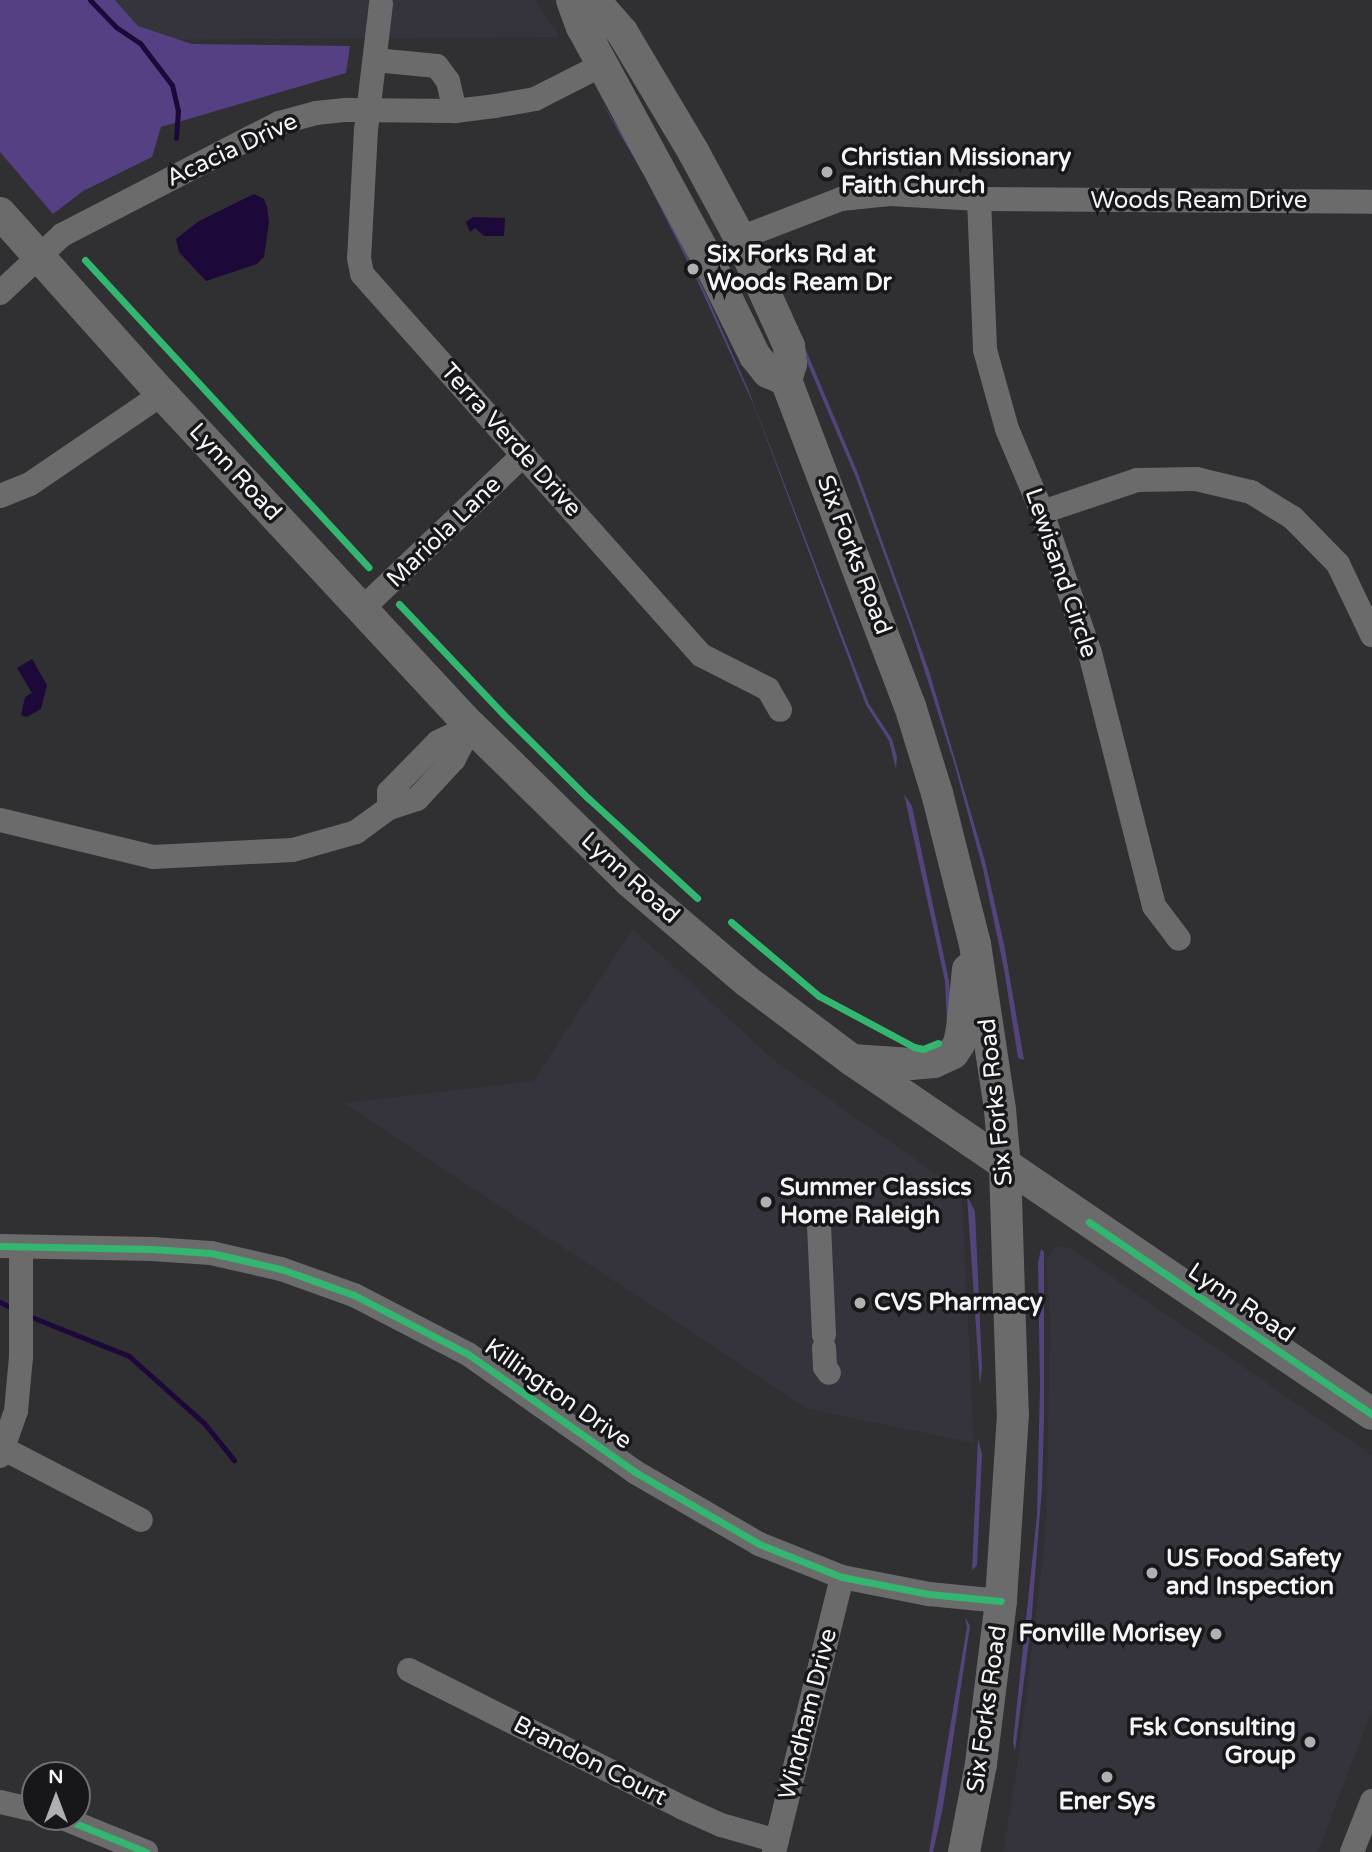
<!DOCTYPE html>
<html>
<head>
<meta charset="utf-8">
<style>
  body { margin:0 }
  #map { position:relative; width:1372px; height:1852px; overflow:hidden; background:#302f31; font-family:"Varela Round",sans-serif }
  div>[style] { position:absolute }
  .built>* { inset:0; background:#35333c }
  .green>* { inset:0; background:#53457b }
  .forest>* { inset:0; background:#544082 }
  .water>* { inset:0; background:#1c0839 }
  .stream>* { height:5px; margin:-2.5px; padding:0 2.5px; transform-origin:2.5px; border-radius:2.5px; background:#1c0839 }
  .minor>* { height:24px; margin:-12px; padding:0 12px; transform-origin:12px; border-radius:12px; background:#6c6b6c }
  .major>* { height:32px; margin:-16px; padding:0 16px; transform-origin:16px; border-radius:16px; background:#6c6b6c }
  .cycleway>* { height:7px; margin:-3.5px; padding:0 3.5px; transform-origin:3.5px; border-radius:3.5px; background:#33b770 }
  .dots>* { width:19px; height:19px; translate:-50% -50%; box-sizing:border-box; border:4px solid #171618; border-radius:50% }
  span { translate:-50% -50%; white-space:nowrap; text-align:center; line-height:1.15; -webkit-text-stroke:7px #171618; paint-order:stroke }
  .street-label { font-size:24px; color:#f5f4f6 }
  .poi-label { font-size:24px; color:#f5f4f6; font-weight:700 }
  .left { translate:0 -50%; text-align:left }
  .right { translate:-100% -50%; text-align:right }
  .north { position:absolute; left:21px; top:1761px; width:70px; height:70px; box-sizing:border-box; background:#171618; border:2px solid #706f71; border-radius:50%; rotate:0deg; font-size:19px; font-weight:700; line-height:28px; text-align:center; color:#f5f4f6 }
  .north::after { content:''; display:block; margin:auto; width:24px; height:32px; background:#b0afb1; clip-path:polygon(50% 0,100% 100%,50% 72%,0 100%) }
</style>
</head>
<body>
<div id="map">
  <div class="built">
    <div style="clip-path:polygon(90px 0,535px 0,561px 37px,135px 40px)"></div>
    <div style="clip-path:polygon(633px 929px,775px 1061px,962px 1192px,974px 1443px,808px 1409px,344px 1103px,533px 1081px)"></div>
    <div style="clip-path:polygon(1055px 1246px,1068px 1247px,1372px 1455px,1372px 1710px,1318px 1852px,1003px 1852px,1019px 1754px,1046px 1528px,1050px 1320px,1046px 1260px)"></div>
  </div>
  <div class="green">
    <div style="clip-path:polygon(601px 101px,648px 175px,707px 296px,748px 389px,869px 704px,892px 739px,897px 757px,896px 769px,889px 741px,866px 705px,755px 408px,698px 282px,646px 179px)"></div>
    <div style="clip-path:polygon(768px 260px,857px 471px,929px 671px,985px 861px,1004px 944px,1024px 1060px,1018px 1058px,1004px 969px,983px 869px,955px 766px,911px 628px,857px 480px,767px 268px)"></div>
    <div style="clip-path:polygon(904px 794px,912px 806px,949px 981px,951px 1009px,944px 1038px,947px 1024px,945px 981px)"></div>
    <div style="clip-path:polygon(967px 1196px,975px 1211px,982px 1367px,980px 1385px)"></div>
    <div style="clip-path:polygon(1041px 1249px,1044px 1252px,1044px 1418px,1042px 1488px,1031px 1625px,1015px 1751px,1013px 1742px,1037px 1515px,1040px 1385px,1038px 1263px)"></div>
    <div style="clip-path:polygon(978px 1439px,982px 1454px,977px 1565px,972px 1571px)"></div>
    <div style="clip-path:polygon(965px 1617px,970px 1626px,943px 1807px,933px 1852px,929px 1852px,967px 1627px)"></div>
  </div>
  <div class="forest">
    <div style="clip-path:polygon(0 0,115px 0,138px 26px,192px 44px,350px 46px,346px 73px,161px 127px,152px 157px,83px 191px,53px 214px,0 152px)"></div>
  </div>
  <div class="water">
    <div style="clip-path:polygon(254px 194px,264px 199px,267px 207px,269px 222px,264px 257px,257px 264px,206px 281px,179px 252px,176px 239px,199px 221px)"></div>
    <div style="clip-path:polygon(473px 217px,505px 218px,504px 236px,484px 236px,475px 228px,470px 232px,466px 222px)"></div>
    <div style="clip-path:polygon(32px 659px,47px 685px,41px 709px,27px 717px,21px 715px,25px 697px,32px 693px,17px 668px)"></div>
  </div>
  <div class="stream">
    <div style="left:90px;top:0;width:37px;rotate:46deg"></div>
    <div style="left:116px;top:27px;width:29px;rotate:34deg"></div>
    <div style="left:140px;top:43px;width:53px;rotate:52.7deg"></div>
    <div style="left:172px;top:85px;width:26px;rotate:77deg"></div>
    <div style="left:178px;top:110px;width:28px;rotate:94deg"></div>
    <div style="left:0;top:1302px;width:16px;rotate:27deg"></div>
    <div style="left:29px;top:1316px;width:108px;rotate:21.8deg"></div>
    <div style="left:129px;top:1356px;width:101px;rotate:41.8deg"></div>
    <div style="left:204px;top:1423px;width:48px;rotate:51deg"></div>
  </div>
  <div class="minor">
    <div style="left:381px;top:4px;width:127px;rotate:96.8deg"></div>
    <div style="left:366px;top:130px;width:128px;rotate:93.1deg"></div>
    <div style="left:359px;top:258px;width:16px;rotate:79deg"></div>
    <div style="left:362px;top:274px;width:510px;rotate:48.34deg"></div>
    <div style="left:701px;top:655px;width:75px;rotate:26.9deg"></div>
    <div style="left:768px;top:689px;width:24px;rotate:60deg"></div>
    <div style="left:375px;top:60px;width:62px;rotate:5.5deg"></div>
    <div style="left:437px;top:66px;width:19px;rotate:54deg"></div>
    <div style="left:448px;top:81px;width:31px;rotate:77deg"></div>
    <div style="left:979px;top:199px;width:151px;rotate:87.7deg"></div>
    <div style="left:985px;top:350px;width:82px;rotate:74.4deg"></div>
    <div style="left:1007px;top:429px;width:90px;rotate:67.1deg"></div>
    <div style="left:1042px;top:512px;width:149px;rotate:71.2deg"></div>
    <div style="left:1090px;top:653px;width:261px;rotate:75.8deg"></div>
    <div style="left:1154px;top:906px;width:41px;rotate:52.9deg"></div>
    <div style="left:740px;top:238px;width:108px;rotate:-21.1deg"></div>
    <div style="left:841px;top:199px;width:49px;rotate:-5.8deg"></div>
    <div style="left:890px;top:194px;width:89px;rotate:3.2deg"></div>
    <div style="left:979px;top:199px;width:393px;rotate:0.4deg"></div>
    <div style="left:0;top:293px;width:85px;rotate:-43.1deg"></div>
    <div style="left:62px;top:235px;width:244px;rotate:-27.3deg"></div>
    <div style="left:279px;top:123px;width:38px;rotate:-15deg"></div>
    <div style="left:316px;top:113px;width:30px;rotate:-6deg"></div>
    <div style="left:346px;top:110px;width:109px;rotate:0.5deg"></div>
    <div style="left:455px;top:111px;width:40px;rotate:-7.1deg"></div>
    <div style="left:495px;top:106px;width:41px;rotate:-9.9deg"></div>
    <div style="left:535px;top:99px;width:77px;rotate:-26.9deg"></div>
    <div style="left:0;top:496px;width:32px;rotate:-22deg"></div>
    <div style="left:30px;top:484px;width:160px;rotate:-34.3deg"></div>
    <div style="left:1042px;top:512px;width:100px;rotate:-18.6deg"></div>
    <div style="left:1137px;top:480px;width:59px;rotate:-1deg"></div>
    <div style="left:1196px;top:479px;width:57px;rotate:13.3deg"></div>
    <div style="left:1251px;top:492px;width:49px;rotate:31.8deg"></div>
    <div style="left:1293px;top:518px;width:64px;rotate:45.6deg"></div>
    <div style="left:1338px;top:564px;width:79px;rotate:64.4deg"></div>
    <div style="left:362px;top:609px;width:224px;rotate:-43.7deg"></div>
    <div style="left:389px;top:808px;width:16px;rotate:-90deg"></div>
    <div style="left:389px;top:792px;width:70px;rotate:-45.6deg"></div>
    <div style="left:438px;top:742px;width:37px;rotate:-26deg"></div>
    <div style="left:0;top:820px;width:157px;rotate:13.6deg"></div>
    <div style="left:153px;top:857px;width:140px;rotate:-2.9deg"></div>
    <div style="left:293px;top:850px;width:66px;rotate:-15.9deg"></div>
    <div style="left:356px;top:832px;width:41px;rotate:-36deg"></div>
    <div style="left:389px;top:808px;width:29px;rotate:-18deg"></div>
    <div style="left:417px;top:799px;width:54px;rotate:-47.2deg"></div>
    <div style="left:454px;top:759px;width:37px;rotate:-63deg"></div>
    <div style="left:819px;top:1225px;width:110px;rotate:87.4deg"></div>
    <div style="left:0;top:1246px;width:152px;rotate:1.1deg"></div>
    <div style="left:152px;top:1249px;width:59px;rotate:3.9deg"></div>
    <div style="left:211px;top:1253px;width:72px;rotate:12.9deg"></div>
    <div style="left:281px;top:1269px;width:77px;rotate:19.6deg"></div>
    <div style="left:354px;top:1295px;width:128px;rotate:27.4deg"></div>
    <div style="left:468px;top:1354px;width:204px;rotate:35.2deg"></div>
    <div style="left:635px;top:1472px;width:143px;rotate:30.1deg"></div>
    <div style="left:759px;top:1544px;width:89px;rotate:21.7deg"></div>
    <div style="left:842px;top:1577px;width:89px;rotate:11.1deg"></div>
    <div style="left:929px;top:1594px;width:72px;rotate:5.6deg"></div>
    <div style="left:824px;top:1348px;width:19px;rotate:87deg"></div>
    <div style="left:825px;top:1367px;width:7px;rotate:56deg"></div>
    <div style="left:4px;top:1449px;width:154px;rotate:27.4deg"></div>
    <div style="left:0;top:1456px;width:48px;rotate:-70.4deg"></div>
    <div style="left:16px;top:1411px;width:54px;rotate:-84.7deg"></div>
    <div style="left:21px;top:1357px;width:110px;rotate:-90deg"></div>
    <div style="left:409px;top:1670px;width:307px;rotate:26.7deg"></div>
    <div style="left:683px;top:1808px;width:42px;rotate:24.1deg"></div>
    <div style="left:721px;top:1825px;width:58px;rotate:15.9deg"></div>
    <div style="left:0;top:1802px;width:36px;rotate:13deg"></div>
    <div style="left:60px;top:1817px;width:93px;rotate:22.1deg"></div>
    <div style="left:774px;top:1852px;width:283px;rotate:-76.1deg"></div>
    <div style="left:1352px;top:1852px;width:55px;rotate:-68.6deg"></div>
  </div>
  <div class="major">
    <div style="left:572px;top:0;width:29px;rotate:70deg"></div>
    <div style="left:582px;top:27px;width:260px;rotate:61.6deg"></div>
    <div style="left:706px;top:256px;width:111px;rotate:63.9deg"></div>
    <div style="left:755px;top:356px;width:21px;rotate:51deg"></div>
    <div style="left:768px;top:372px;width:20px;rotate:24deg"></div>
    <div style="left:594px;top:0;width:43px;rotate:48.8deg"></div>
    <div style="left:622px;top:32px;width:141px;rotate:59.2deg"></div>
    <div style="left:694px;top:153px;width:97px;rotate:61.6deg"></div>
    <div style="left:740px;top:238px;width:119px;rotate:65.6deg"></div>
    <div style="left:789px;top:346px;width:18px;rotate:84deg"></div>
    <div style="left:791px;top:364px;width:17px;rotate:107deg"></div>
    <div style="left:786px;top:380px;width:349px;rotate:69.2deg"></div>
    <div style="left:910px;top:706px;width:91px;rotate:72.8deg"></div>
    <div style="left:937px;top:793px;width:156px;rotate:75.9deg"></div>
    <div style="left:975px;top:944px;width:168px;rotate:81.4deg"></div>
    <div style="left:1000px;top:1110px;width:56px;rotate:84.9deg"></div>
    <div style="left:1005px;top:1166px;width:248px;rotate:88.2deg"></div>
    <div style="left:1013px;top:1414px;width:187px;rotate:93.7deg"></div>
    <div style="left:1001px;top:1601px;width:164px;rotate:97deg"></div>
    <div style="left:981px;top:1764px;width:90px;rotate:100.9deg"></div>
    <div style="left:0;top:213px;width:243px;rotate:48.2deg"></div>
    <div style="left:162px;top:394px;width:454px;rotate:47.1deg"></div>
    <div style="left:471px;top:726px;width:220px;rotate:44.4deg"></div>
    <div style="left:628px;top:880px;width:157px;rotate:40.4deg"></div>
    <div style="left:748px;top:982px;width:130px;rotate:36.9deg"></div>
    <div style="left:852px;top:1060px;width:629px;rotate:34.25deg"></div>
    <div style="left:852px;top:1060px;width:59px;rotate:3.9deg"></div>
    <div style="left:911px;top:1064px;width:23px;rotate:-5deg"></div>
    <div style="left:934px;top:1062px;width:21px;rotate:-25deg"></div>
    <div style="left:953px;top:1053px;width:11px;rotate:-56deg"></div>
    <div style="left:959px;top:1044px;width:15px;rotate:-79deg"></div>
    <div style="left:962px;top:1029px;width:60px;rotate:-84.3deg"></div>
  </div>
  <div class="cycleway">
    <div style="left:85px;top:260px;width:418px;rotate:47.3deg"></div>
    <div style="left:399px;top:604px;width:151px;rotate:46.6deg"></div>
    <div style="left:503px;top:714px;width:120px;rotate:44.7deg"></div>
    <div style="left:588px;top:798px;width:148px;rotate:42.5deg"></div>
    <div style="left:731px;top:922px;width:115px;rotate:40.1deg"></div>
    <div style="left:819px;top:996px;width:108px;rotate:28.2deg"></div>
    <div style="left:914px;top:1047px;width:9px;rotate:13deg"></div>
    <div style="left:923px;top:1049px;width:16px;rotate:-22deg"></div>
    <div style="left:1089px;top:1222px;width:342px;rotate:34.2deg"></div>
    <div style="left:0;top:1246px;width:152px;rotate:1.1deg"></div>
    <div style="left:152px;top:1249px;width:59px;rotate:3.9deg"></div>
    <div style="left:211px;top:1253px;width:72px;rotate:12.9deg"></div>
    <div style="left:281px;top:1269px;width:77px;rotate:19.6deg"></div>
    <div style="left:354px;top:1295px;width:128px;rotate:27.4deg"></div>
    <div style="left:468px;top:1354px;width:204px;rotate:35.2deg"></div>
    <div style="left:635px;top:1472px;width:143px;rotate:30.1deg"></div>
    <div style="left:759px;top:1544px;width:89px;rotate:21.7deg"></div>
    <div style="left:842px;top:1577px;width:89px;rotate:11.1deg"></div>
    <div style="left:929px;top:1594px;width:72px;rotate:5.6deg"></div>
    <div style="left:60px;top:1817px;width:93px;rotate:22.1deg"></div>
  </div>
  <div class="dots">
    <div style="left:827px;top:172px;background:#b0afb1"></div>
    <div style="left:693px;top:269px;background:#b0afb1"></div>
    <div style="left:766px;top:1202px;background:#b0afb1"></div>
    <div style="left:860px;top:1303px;background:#b0afb1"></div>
    <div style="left:1152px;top:1573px;background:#b0afb1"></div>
    <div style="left:1216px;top:1634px;background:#b0afb1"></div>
    <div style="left:1310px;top:1742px;background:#b0afb1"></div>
    <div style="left:1107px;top:1777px;background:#b0afb1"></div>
  </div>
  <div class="street-label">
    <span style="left:232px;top:150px;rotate:-25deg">Acacia Drive</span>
    <span style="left:1199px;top:201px">Woods Ream Drive</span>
    <span style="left:511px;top:440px;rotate:48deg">Terra Verde Drive</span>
    <span style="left:235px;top:472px;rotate:47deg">Lynn Road</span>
    <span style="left:444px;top:532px;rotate:-44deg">Mariola Lane</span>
    <span style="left:854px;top:555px;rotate:69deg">Six Forks Road</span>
    <span style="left:1061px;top:573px;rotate:71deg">Lewisand Circle</span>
    <span style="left:630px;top:878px;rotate:42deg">Lynn Road</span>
    <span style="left:996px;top:1102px;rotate:-96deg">Six Forks Road</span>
    <span style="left:1241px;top:1303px;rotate:34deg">Lynn Road</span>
    <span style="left:558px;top:1394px;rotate:35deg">Killington Drive</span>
    <span style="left:987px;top:1709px;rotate:-82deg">Six Forks Road</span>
    <span style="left:808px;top:1714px;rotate:-76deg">Windham Drive</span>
    <span style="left:590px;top:1761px;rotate:27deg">Brandon Court</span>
  </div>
  <div class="poi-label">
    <span class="left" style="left:841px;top:172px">Christian Missionary<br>Faith Church</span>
    <span class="left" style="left:707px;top:269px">Six Forks Rd at<br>Woods Ream Dr</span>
    <span class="left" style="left:780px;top:1202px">Summer Classics<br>Home Raleigh</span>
    <span class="left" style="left:874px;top:1303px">CVS Pharmacy</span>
    <span class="left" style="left:1166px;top:1573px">US Food Safety<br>and Inspection</span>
    <span class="right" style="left:1202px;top:1634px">Fonville Morisey</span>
    <span class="right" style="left:1296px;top:1742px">Fsk Consulting<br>Group</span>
    <span style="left:1107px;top:1802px">Ener Sys</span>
  </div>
  <div class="north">N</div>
</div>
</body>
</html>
